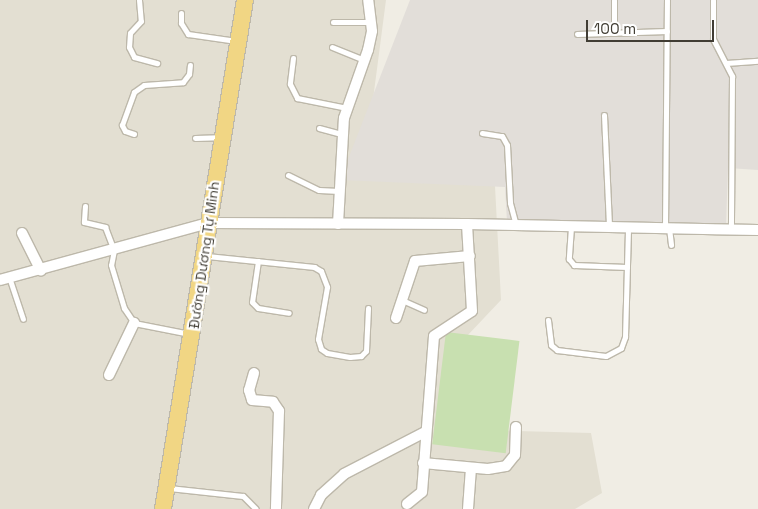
<!DOCTYPE html>
<html>
<head>
<meta charset="utf-8">
<style>
  body { margin:0 }
  #map { position:relative; width:758px; height:509px; overflow:hidden; background:#f0ede4; font-family:"Space Grotesk",sans-serif }
  div>[style] { position:absolute }
  .residential>* { inset:0; background:#e3dfd2 }
  .industrial>* { inset:0; background:#e2ded9 }
  .green>* { inset:0; background:#c8e0b0; transform-origin:0 0 }
  .roads { filter:drop-shadow(1px 0 #bdb8aa) drop-shadow(-1px 0 #bdb8aa) drop-shadow(0 1px #bdb8aa) drop-shadow(0 -1px #bdb8aa) }
  .service>* { height:5px; margin:-2.5px; padding:0 2.5px; transform-origin:2.5px; border-radius:2.5px; background:#fff }
  .minor>* { height:10px; margin:-5px; padding:0 5px; transform-origin:5px; border-radius:5px; background:#fff }
  .trunk>* { height:16px; margin:-8px; padding:0 8px; transform-origin:8px; border-radius:8px; background:#f1d684 }
  span { translate:-50% -50%; white-space:nowrap; text-align:center; line-height:1.15; -webkit-text-stroke:4.5px #fff; paint-order:stroke }
  .street-label { font-size:14px; color:#413d34 }
  .scale { position:absolute; left:586px; top:20px; width:128px; height:22px; box-sizing:border-box; border:2px solid #413d34; border-top:0; padding-left:6px; font-size:15px; line-height:18px; white-space:nowrap; color:#413d34; -webkit-text-stroke:4px #fff; paint-order:stroke }
</style>
</head>
<body>
<div id="map">
  <div class="residential">
    <div style="clip-path:polygon(0 0,386px 0,366px 153px,494px 167px,501px 300px,450px 354px,444px 429px,591px 433px,602px 493px,575px 509px,0 509px)"></div>
  </div>
  <div class="industrial">
    <div style="clip-path:polygon(410px 0,758px 0,758px 170px,728px 168px,726px 227px,507px 222px,505px 187px,340px 180px)"></div>
  </div>
  <div class="green">
    <div style="left:446px;top:332px;width:74px;height:113px;rotate:7deg"></div>
  </div>
  <div class="roads">
    <div class="service">
      <div style="left:139px;top:0;width:21px;rotate:85deg"></div>
      <div style="left:141px;top:21px;width:16px;rotate:133deg"></div>
      <div style="left:130px;top:33px;width:14px;rotate:94deg"></div>
      <div style="left:129px;top:47px;width:11px;rotate:63deg"></div>
      <div style="left:134px;top:57px;width:24px;rotate:15deg"></div>
      <div style="left:713px;top:0;width:39px;rotate:90deg"></div>
      <div style="left:713px;top:39px;width:42px;rotate:62.8deg"></div>
      <div style="left:732px;top:76px;width:152px;rotate:90.4deg"></div>
      <div style="left:181px;top:13px;width:10px;rotate:90deg"></div>
      <div style="left:181px;top:23px;width:13px;rotate:58deg"></div>
      <div style="left:188px;top:34px;width:49px;rotate:8.3deg"></div>
      <div style="left:333px;top:22px;width:37px"></div>
      <div style="left:614px;top:33px;width:33px;rotate:-90deg"></div>
      <div style="left:577px;top:34px;width:90px;rotate:-1.9deg"></div>
      <div style="left:332px;top:47px;width:35px;rotate:22deg"></div>
      <div style="left:293px;top:58px;width:26px;rotate:97deg"></div>
      <div style="left:290px;top:84px;width:16px;rotate:63deg"></div>
      <div style="left:297px;top:98px;width:51px;rotate:11.3deg"></div>
      <div style="left:726px;top:63px;width:32px;rotate:-4deg"></div>
      <div style="left:604px;top:115px;width:112px;rotate:87.4deg"></div>
      <div style="left:319px;top:128px;width:24px;rotate:15deg"></div>
      <div style="left:482px;top:133px;width:20px;rotate:9deg"></div>
      <div style="left:502px;top:136px;width:10px;rotate:61deg"></div>
      <div style="left:507px;top:145px;width:58px;rotate:87deg"></div>
      <div style="left:510px;top:203px;width:23px;rotate:75deg"></div>
      <div style="left:134px;top:134px;width:9px;rotate:-162deg"></div>
      <div style="left:125px;top:131px;width:7px;rotate:-117deg"></div>
      <div style="left:122px;top:125px;width:35px;rotate:-70deg"></div>
      <div style="left:134px;top:92px;width:12px;rotate:-35deg"></div>
      <div style="left:144px;top:85px;width:39px;rotate:-4deg"></div>
      <div style="left:183px;top:82px;width:10px;rotate:-53deg"></div>
      <div style="left:189px;top:74px;width:9px;rotate:-84deg"></div>
      <div style="left:195px;top:138px;width:24px;rotate:-2deg"></div>
      <div style="left:288px;top:175px;width:34px;rotate:26deg"></div>
      <div style="left:319px;top:190px;width:20px;rotate:3deg"></div>
      <div style="left:85px;top:206px;width:16px;rotate:94deg"></div>
      <div style="left:84px;top:222px;width:22px;rotate:13deg"></div>
      <div style="left:105px;top:227px;width:25px;rotate:69deg"></div>
      <div style="left:114px;top:250px;width:15px;rotate:101deg"></div>
      <div style="left:111px;top:265px;width:45px;rotate:73.2deg"></div>
      <div style="left:124px;top:308px;width:18px;rotate:56deg"></div>
      <div style="left:134px;top:323px;width:57px;rotate:11.1deg"></div>
      <div style="left:571px;top:227px;width:32px;rotate:94deg"></div>
      <div style="left:569px;top:259px;width:8px;rotate:50deg"></div>
      <div style="left:574px;top:265px;width:53px;rotate:2.2deg"></div>
      <div style="left:665px;top:227px;width:227px;rotate:-89.5deg"></div>
      <div style="left:669px;top:228px;width:17px;rotate:83deg"></div>
      <div style="left:207px;top:256px;width:108px;rotate:5.9deg"></div>
      <div style="left:314px;top:267px;width:8px;rotate:30deg"></div>
      <div style="left:321px;top:271px;width:17px;rotate:69deg"></div>
      <div style="left:327px;top:287px;width:53px;rotate:99.8deg"></div>
      <div style="left:318px;top:339px;width:10px;rotate:73deg"></div>
      <div style="left:321px;top:349px;width:7px;rotate:34deg"></div>
      <div style="left:327px;top:353px;width:23px;rotate:10deg"></div>
      <div style="left:350px;top:357px;width:11px;rotate:-5deg"></div>
      <div style="left:361px;top:356px;width:7px;rotate:-45deg"></div>
      <div style="left:366px;top:351px;width:43px;rotate:-87.3deg"></div>
      <div style="left:258px;top:261px;width:41px;rotate:98.3deg"></div>
      <div style="left:252px;top:302px;width:8px;rotate:45deg"></div>
      <div style="left:258px;top:308px;width:31px;rotate:9deg"></div>
      <div style="left:9px;top:277px;width:44px;rotate:71.6deg"></div>
      <div style="left:402px;top:300px;width:24px;rotate:24deg"></div>
      <div style="left:548px;top:320px;width:25px;rotate:83deg"></div>
      <div style="left:551px;top:345px;width:8px;rotate:40deg"></div>
      <div style="left:557px;top:350px;width:49px;rotate:7deg"></div>
      <div style="left:606px;top:356px;width:17px;rotate:-28deg"></div>
      <div style="left:621px;top:348px;width:12px;rotate:-70deg"></div>
      <div style="left:625px;top:337px;width:109px;rotate:-88.4deg"></div>
      <div style="left:169px;top:488px;width:74px;rotate:6.2deg"></div>
      <div style="left:243px;top:496px;width:18px;rotate:45deg"></div>
    </div>
    <div class="minor">
      <div style="left:338px;top:224px;width:106px;rotate:-86.8deg"></div>
      <div style="left:344px;top:118px;width:72px;rotate:-70.6deg"></div>
      <div style="left:368px;top:50px;width:19px;rotate:-78deg"></div>
      <div style="left:372px;top:31px;width:31px;rotate:-97deg"></div>
      <div style="left:22px;top:233px;width:42px;rotate:63.4deg"></div>
      <div style="left:0;top:280px;width:217px;rotate:-15.3deg"></div>
      <div style="left:209px;top:223px;width:258px;rotate:0.2deg"></div>
      <div style="left:467px;top:224px;width:291px;rotate:1.2deg"></div>
      <div style="left:396px;top:318px;width:60px;rotate:-71.6deg"></div>
      <div style="left:415px;top:261px;width:55px;rotate:-5.2deg"></div>
      <div style="left:254px;top:373px;width:18px;rotate:106deg"></div>
      <div style="left:249px;top:390px;width:10px;rotate:73deg"></div>
      <div style="left:252px;top:400px;width:21px;rotate:5deg"></div>
      <div style="left:273px;top:402px;width:11px;rotate:56deg"></div>
      <div style="left:279px;top:411px;width:98px;rotate:91.8deg"></div>
      <div style="left:109px;top:375px;width:58px;rotate:-64.3deg"></div>
      <div style="left:423px;top:463px;width:65px;rotate:5.3deg"></div>
      <div style="left:488px;top:469px;width:18px;rotate:-9deg"></div>
      <div style="left:506px;top:466px;width:14px;rotate:-51deg"></div>
      <div style="left:515px;top:455px;width:28px;rotate:-88deg"></div>
      <div style="left:407px;top:504px;width:19px;rotate:-39deg"></div>
      <div style="left:422px;top:492px;width:156px;rotate:-85.6deg"></div>
      <div style="left:434px;top:336px;width:45px;rotate:-33.3deg"></div>
      <div style="left:472px;top:311px;width:87px;rotate:-93.3deg"></div>
      <div style="left:314px;top:509px;width:16px;rotate:-63deg"></div>
      <div style="left:321px;top:495px;width:31px;rotate:-42deg"></div>
      <div style="left:344px;top:474px;width:91px;rotate:-27.4deg"></div>
      <div style="left:468px;top:509px;width:41px;rotate:-85.8deg"></div>
    </div>
    <div class="trunk">
      <div style="left:163px;top:509px;width:516px;rotate:-80.85deg"></div>
    </div>
  </div>
  <div class="street-label">
    <span style="left:204px;top:255px;rotate:-82deg">Đường Dương Tự Minh</span>
  </div>
  <div class="scale">100 m</div>
</div>
</body>
</html>
